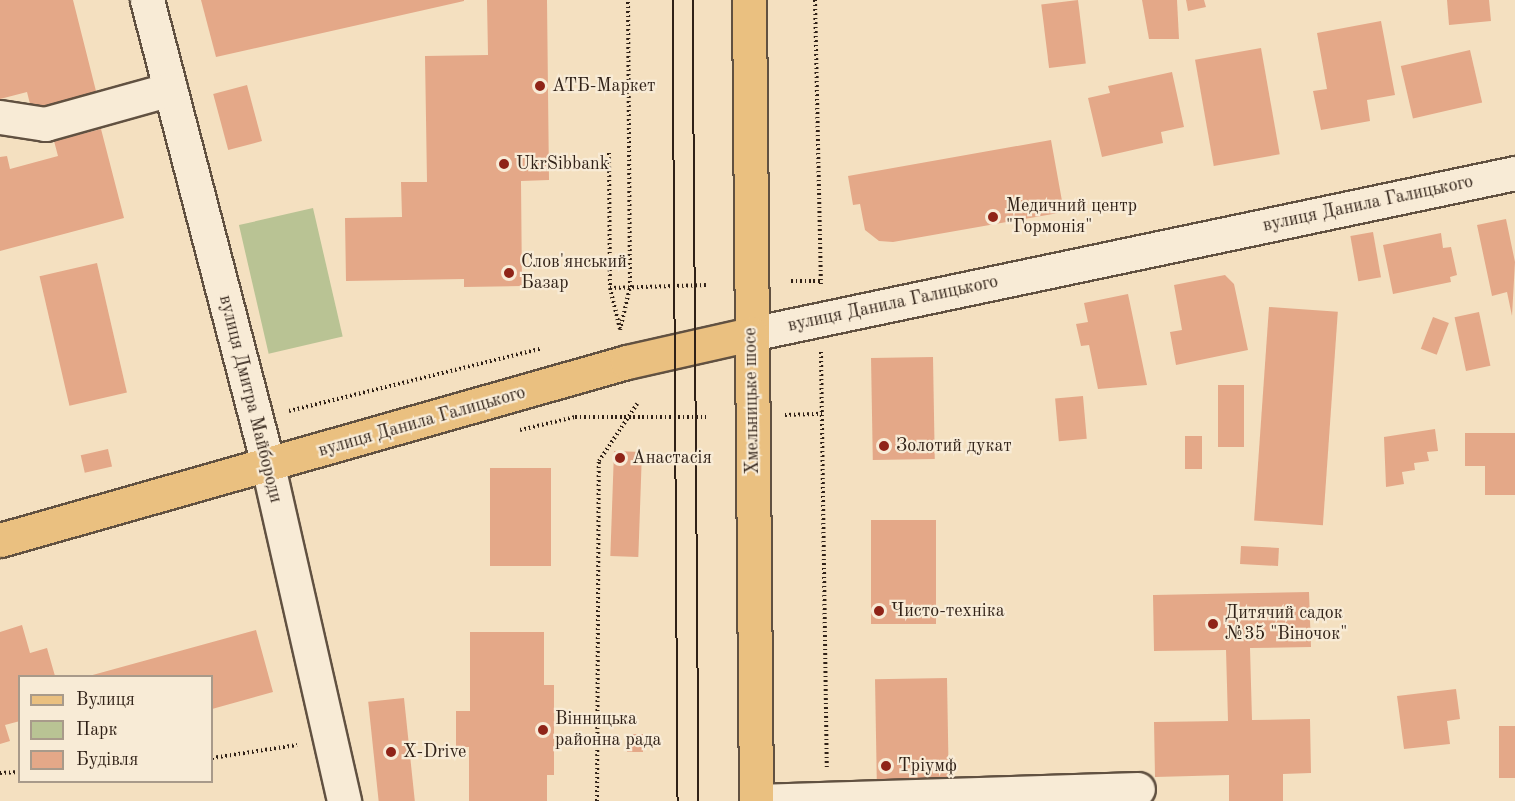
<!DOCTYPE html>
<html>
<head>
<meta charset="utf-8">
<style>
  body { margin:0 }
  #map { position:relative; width:1515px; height:801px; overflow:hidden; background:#f4e0c0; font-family:"Old Standard TT",serif }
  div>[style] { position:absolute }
  .green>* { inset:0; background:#b9c394; transform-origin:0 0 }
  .building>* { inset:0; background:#e4a888; transform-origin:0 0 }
  .path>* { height:4px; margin-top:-2px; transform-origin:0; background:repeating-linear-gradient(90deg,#302117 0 1.5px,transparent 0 4.5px) }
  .roads { filter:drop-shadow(2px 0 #615141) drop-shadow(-2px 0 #615141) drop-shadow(0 2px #615141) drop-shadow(0 -2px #615141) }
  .minor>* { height:33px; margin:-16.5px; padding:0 16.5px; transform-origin:16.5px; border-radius:16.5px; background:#f8ebd6 }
  .major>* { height:33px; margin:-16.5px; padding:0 16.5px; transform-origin:16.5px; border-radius:16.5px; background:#eac080 }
  .tram>* { height:1.5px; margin:-0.75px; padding:0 0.75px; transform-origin:0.75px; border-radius:0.75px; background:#302117 }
  .dots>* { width:16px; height:16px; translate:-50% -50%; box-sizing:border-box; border:3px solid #f8ebd6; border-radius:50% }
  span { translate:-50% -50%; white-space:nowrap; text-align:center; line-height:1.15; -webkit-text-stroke:4.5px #f8ebd6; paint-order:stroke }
  .poi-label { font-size:18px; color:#302117 }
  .left { translate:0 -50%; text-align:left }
  .street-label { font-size:18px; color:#302117 }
  .legend { position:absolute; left:18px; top:675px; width:195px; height:108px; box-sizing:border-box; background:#f8ebd6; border:2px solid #a89a8a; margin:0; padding:8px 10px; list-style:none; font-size:18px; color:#302117 }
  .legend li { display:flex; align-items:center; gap:12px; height:30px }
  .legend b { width:30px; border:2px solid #a89a8a }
</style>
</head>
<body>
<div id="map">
  <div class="green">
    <div style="left:313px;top:208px;width:132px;height:76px;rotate:77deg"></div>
  </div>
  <div class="building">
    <div style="clip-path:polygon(0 0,73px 0,98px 99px,33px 116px,27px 92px,0 99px)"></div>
    <div style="clip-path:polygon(201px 0,464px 0,464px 1px,216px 57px)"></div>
    <div style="clip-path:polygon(487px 0,547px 0,549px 180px,521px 181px,522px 286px,464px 287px,464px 279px,346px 281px,345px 218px,402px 217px,401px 182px,427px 182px,425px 56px,488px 55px)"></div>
    <div style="left:1078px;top:0;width:64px;height:37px;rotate:83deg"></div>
    <div style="clip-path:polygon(1142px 0,1177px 0,1179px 39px,1149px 39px)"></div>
    <div style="clip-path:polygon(1186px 0,1204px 0,1206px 7px,1188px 11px)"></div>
    <div style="clip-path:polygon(1447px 0,1489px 0,1491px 21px,1449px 25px)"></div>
    <div style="clip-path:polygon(1381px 21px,1395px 95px,1367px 100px,1370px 121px,1321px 130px,1313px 91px,1327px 89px,1317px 33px)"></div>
    <div style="left:1261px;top:48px;width:108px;height:67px;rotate:80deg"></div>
    <div style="left:1470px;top:50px;width:54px;height:71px;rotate:77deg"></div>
    <div style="clip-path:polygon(1172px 72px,1184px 127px,1161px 132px,1163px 143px,1102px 157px,1088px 98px,1110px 93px,1108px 86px)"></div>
    <div style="left:247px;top:85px;width:58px;height:35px;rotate:75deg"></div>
    <div style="clip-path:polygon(101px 129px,124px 218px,0 251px,0 157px,7px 156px,10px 169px,58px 156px,54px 141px)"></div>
    <div style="clip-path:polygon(1051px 140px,1064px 212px,893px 242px,879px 241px,865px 230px,860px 204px,853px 205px,848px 176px)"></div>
    <div style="clip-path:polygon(1506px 219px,1515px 262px,1512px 316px,1507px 292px,1492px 296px,1477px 225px)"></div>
    <div style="left:1373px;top:232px;width:46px;height:23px;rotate:80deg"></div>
    <div style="clip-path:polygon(1441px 233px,1443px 248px,1451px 247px,1457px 275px,1450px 277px,1451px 282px,1393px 294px,1383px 245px)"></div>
    <div style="left:97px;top:263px;width:133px;height:59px;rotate:77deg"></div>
    <div style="clip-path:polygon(1225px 275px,1234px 284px,1248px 350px,1176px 365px,1170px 332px,1182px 330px,1174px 285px)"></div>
    <div style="clip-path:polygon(1128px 294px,1147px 385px,1098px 389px,1089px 345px,1081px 346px,1076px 324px,1088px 322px,1084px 303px)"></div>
    <div style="left:1269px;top:307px;width:69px;height:214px;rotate:4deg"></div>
    <div style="left:1479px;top:312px;width:55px;height:25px;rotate:78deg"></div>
    <div style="left:1433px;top:317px;width:17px;height:34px;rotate:21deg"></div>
    <div style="left:933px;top:357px;width:102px;height:62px;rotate:89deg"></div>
    <div style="left:1218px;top:385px;width:26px;height:62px"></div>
    <div style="left:1083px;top:396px;width:43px;height:28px;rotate:85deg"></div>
    <div style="clip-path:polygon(1435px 429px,1438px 451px,1427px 452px,1429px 461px,1414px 463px,1415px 470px,1402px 472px,1404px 484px,1386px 487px,1384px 437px)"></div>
    <div style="clip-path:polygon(1465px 433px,1515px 433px,1515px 495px,1485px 495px,1485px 466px,1465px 466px)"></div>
    <div style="left:1185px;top:436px;width:17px;height:33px"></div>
    <div style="left:108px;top:449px;width:18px;height:28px;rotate:77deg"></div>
    <div style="left:614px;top:451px;width:28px;height:105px;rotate:2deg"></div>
    <div style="left:490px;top:468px;width:61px;height:98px"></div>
    <div style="left:936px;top:520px;width:104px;height:65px;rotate:90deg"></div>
    <div style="left:1241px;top:546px;width:38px;height:18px;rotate:3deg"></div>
    <div style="clip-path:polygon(1309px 592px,1311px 647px,1250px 648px,1252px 720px,1310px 719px,1311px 773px,1283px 774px,1283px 801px,1229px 801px,1229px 775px,1155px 777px,1154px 722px,1228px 721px,1226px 650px,1154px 651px,1153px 595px)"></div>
    <div style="clip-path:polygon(22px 625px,30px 653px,47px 648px,55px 676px,20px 676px,20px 721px,5px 725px,10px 741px,0 744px,0 632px)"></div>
    <div style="clip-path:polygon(256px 630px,273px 692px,212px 709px,212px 676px,89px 676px)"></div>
    <div style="clip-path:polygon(470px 632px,544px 632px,544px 685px,554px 685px,554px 775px,547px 775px,547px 801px,469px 801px,469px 747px,456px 747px,456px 711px,470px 711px)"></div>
    <div style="left:947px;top:678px;width:105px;height:72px;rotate:89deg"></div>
    <div style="clip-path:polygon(1456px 689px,1460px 719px,1447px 721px,1450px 744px,1404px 749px,1397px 696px)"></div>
    <div style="left:404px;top:698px;width:104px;height:36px;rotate:84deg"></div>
    <div style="left:1499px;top:726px;width:16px;height:52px"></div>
    <div style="left:627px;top:734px;width:16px;height:18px"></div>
  </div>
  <div class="path">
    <div style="left:815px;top:0;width:284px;rotate:88.8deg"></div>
    <div style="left:609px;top:153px;width:135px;rotate:89.6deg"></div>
    <div style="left:610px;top:288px;width:42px;rotate:76.3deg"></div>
    <div style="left:791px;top:281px;width:30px"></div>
    <div style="left:610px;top:288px;width:96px;rotate:-1.8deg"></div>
    <div style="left:620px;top:330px;width:44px;rotate:-76.9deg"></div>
    <div style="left:630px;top:287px;width:287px;rotate:-90.4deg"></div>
    <div style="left:821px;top:352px;width:415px;rotate:89.2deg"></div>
    <div style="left:289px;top:411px;width:259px;rotate:-13.9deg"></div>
    <div style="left:785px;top:415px;width:37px;rotate:-2deg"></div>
    <div style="left:520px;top:430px;width:57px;rotate:-13.3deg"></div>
    <div style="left:575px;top:417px;width:131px"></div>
    <div style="left:212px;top:758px;width:86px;rotate:-8.7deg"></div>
    <div style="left:0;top:773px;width:20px;rotate:-3deg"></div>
    <div style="left:597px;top:801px;width:340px;rotate:-89.7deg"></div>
    <div style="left:599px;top:461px;width:69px;rotate:-56.3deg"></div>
  </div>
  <div class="roads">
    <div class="minor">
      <div style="left:147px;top:0;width:481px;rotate:75.4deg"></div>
      <div style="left:268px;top:466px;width:344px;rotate:77.2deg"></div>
      <div style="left:0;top:117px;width:46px;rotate:8.8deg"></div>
      <div style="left:45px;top:124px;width:130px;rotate:-15.6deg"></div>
      <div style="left:751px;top:334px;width:781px;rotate:-11.9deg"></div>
      <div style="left:757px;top:801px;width:381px;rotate:-1.8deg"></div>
    </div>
    <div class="major">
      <div style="left:749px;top:0;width:801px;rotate:89.5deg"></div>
      <div style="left:0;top:540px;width:652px;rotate:-15.85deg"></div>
      <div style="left:627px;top:362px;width:127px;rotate:-12.7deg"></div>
    </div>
  </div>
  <div class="tram">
    <div style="left:673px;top:0;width:801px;rotate:89.64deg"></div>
    <div style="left:693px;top:0;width:801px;rotate:89.57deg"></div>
  </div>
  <div class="dots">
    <div style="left:540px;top:86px;background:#8f2418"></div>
    <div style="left:504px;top:164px;background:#8f2418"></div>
    <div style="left:993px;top:217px;background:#8f2418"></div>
    <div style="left:509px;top:273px;background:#8f2418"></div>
    <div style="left:884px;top:446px;background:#8f2418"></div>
    <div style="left:620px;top:458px;background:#8f2418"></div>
    <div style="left:879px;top:611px;background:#8f2418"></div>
    <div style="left:1213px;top:624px;background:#8f2418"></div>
    <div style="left:543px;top:730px;background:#8f2418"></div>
    <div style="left:391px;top:752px;background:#8f2418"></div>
    <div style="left:886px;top:766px;background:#8f2418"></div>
  </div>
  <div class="poi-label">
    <span class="left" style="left:552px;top:86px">АТБ-Маркет</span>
    <span class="left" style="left:516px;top:164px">UkrSibbank</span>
    <span class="left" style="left:1006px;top:217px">Медичний центр<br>"Гормонія"</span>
    <span class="left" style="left:521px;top:273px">Слов'янський<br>Базар</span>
    <span class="left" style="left:896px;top:446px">Золотий дукат</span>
    <span class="left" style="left:632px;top:458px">Анастасія</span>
    <span class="left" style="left:891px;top:611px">Чисто-техніка</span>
    <span class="left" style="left:1225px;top:624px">Дитячий садок<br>№35 "Віночок"</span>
    <span class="left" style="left:555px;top:730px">Вінницька<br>районна рада</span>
    <span class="left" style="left:403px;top:752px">X-Drive</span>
    <span class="left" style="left:898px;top:766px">Тріумф</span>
  </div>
  <div class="street-label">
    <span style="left:1368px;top:204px;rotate:-12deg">вулиця Данила Галицького</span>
    <span style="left:893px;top:304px;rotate:-12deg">вулиця Данила Галицького</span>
    <span style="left:250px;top:399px;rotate:76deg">вулиця Дмитра Майбороди</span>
    <span style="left:752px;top:401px;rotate:-91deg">Хмельницьке шосе</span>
    <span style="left:422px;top:422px;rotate:-16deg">вулиця Данила Галицького</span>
  </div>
  <ul class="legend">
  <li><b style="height:8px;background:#eac080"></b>Вулиця</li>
  <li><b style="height:16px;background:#b9c394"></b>Парк</li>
  <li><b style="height:16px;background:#e4a888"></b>Будівля</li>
  </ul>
</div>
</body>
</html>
